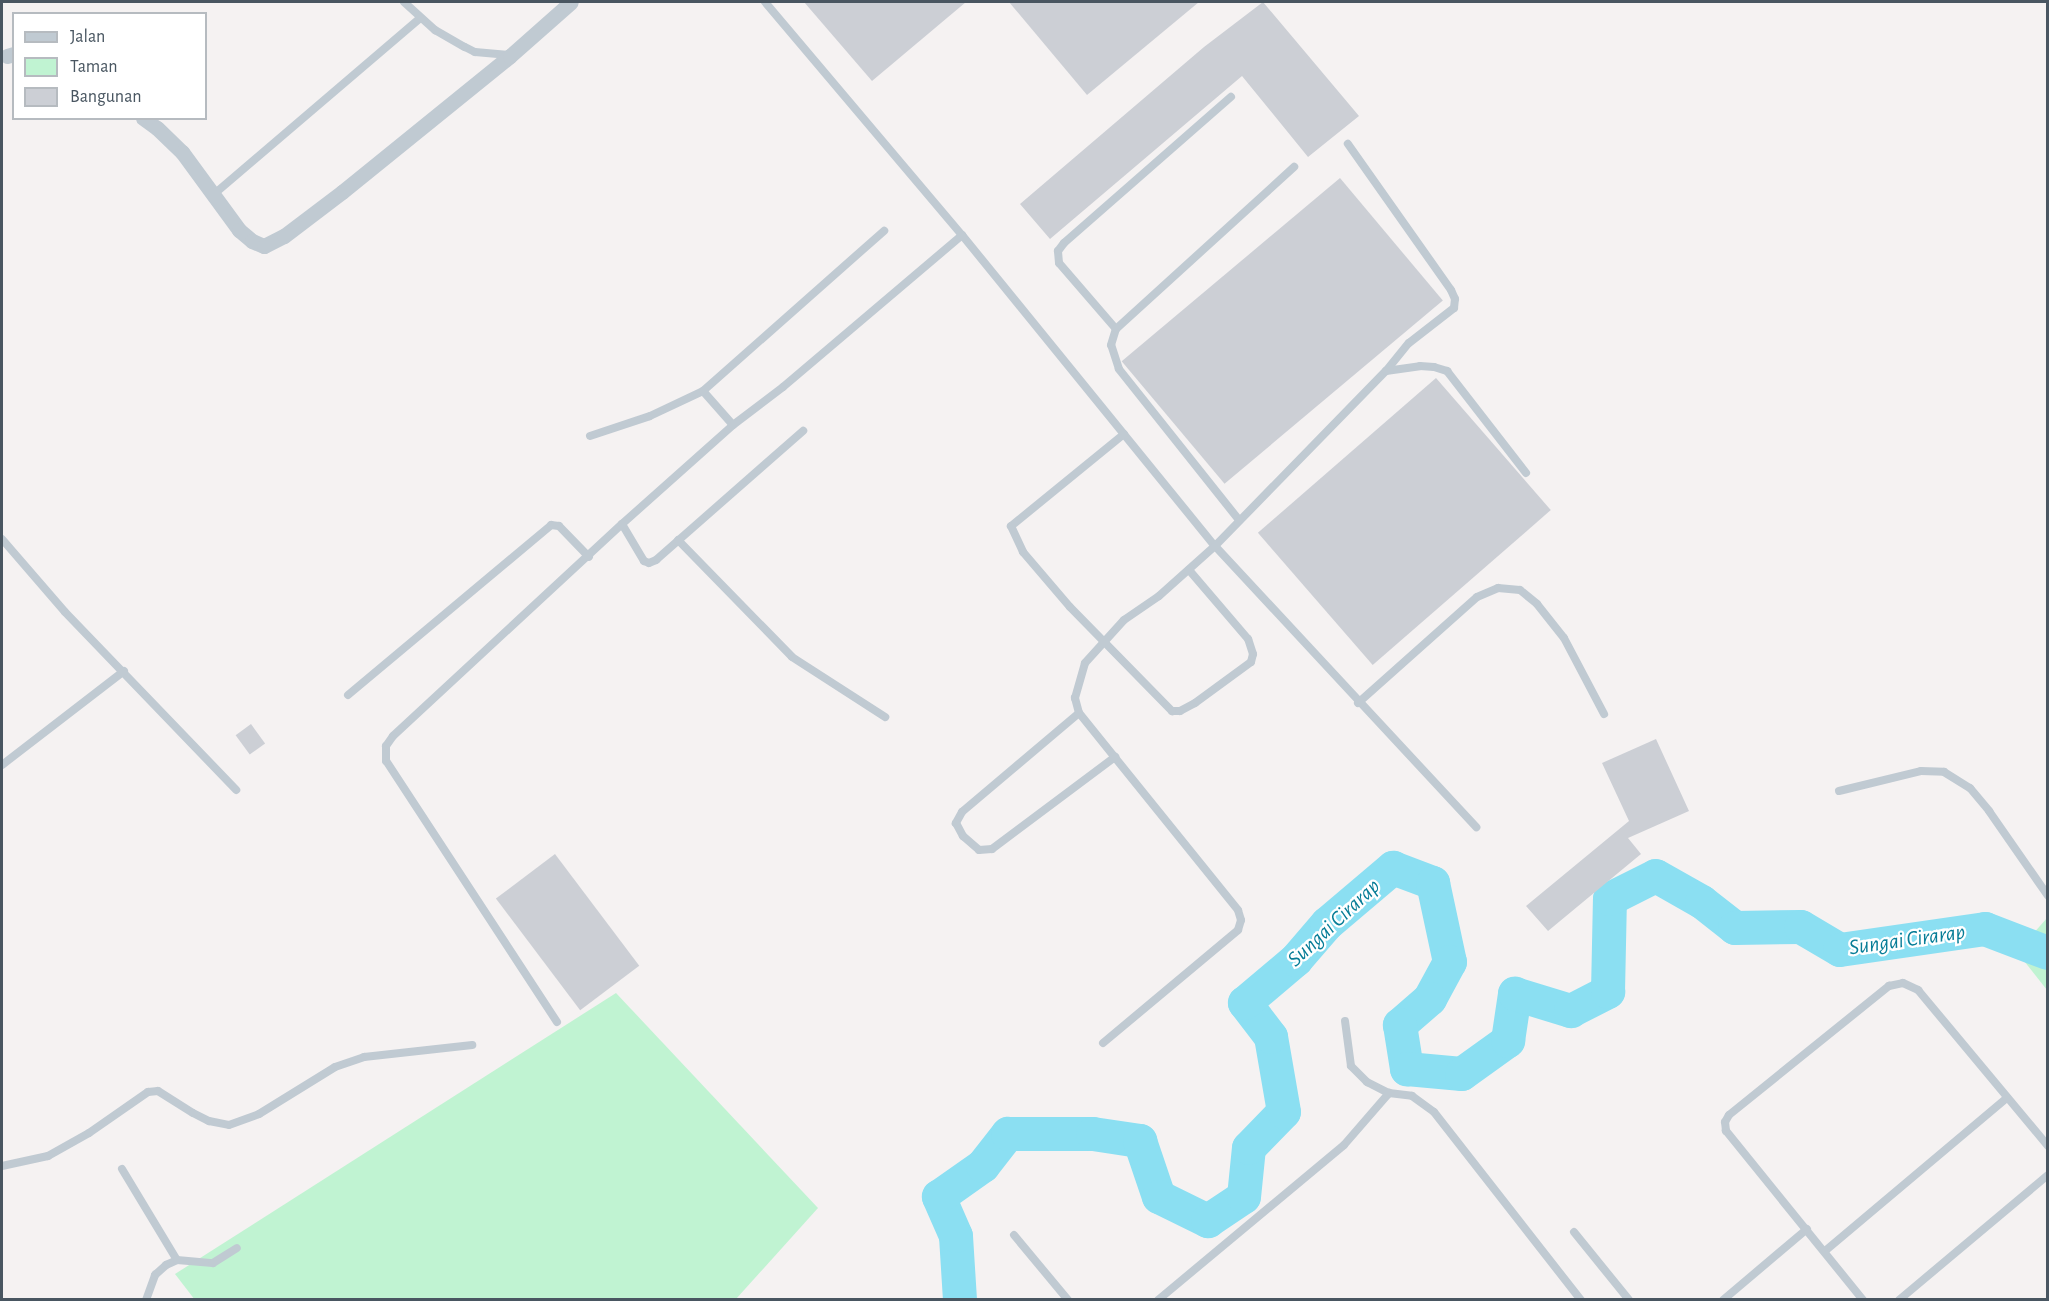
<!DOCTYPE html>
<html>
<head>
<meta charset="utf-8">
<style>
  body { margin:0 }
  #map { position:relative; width:2049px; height:1301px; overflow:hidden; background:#f5f2f2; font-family:"Alegreya Sans",sans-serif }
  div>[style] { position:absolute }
  .green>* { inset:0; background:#c0f3d2 }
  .river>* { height:34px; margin:-17px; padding:0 17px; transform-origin:17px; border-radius:17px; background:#8bdff2 }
  .building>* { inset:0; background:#cccfd5; transform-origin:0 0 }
  .lane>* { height:8px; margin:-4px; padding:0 4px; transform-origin:4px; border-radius:4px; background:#c0cad2 }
  .street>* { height:15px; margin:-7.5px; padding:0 7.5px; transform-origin:7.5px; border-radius:7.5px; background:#c0cad2 }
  span { translate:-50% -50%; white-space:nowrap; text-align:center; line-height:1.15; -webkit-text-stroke:4.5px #fff; paint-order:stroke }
  .water-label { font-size:22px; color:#077d97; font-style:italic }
  .frame { position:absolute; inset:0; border:3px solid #495661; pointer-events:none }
  .legend { position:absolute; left:12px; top:12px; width:195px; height:108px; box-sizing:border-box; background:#fff; border:2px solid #b6bbc0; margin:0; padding:8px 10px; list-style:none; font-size:18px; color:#495661 }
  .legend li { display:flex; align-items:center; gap:12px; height:30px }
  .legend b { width:30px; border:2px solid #b6bbc0 }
</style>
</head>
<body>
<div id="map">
  <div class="green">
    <div style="clip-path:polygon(2047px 918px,2047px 990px,2017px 952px)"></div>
    <div style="clip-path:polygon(616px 993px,818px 1208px,736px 1299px,195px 1300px,175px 1274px)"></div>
  </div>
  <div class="river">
    <div style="left:960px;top:1300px;width:64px;rotate:-93.6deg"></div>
    <div style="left:956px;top:1236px;width:43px;rotate:-113.6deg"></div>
    <div style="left:939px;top:1197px;width:54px;rotate:-35.2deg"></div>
    <div style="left:983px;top:1166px;width:41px;rotate:-52deg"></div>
    <div style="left:1008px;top:1134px;width:85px"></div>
    <div style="left:1093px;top:1134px;width:48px;rotate:8.5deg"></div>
    <div style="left:1140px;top:1141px;width:59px;rotate:71.3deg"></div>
    <div style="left:1159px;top:1197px;width:55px;rotate:26.1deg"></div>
    <div style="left:1208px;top:1221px;width:43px;rotate:-33.7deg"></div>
    <div style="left:1244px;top:1197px;width:49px;rotate:-84.2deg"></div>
    <div style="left:1249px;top:1148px;width:50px;rotate:-45.8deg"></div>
    <div style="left:1284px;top:1112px;width:76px;rotate:-99.8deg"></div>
    <div style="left:1271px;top:1037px;width:43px;rotate:-127.4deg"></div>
    <div style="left:1245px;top:1003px;width:67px;rotate:-40.1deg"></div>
    <div style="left:1296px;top:960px;width:48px;rotate:-49.3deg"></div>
    <div style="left:1327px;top:924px;width:87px;rotate:-40.3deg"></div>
    <div style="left:1393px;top:868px;width:43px;rotate:20.6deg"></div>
    <div style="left:1433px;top:883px;width:81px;rotate:77.9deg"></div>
    <div style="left:1450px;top:962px;width:42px;rotate:118.4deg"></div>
    <div style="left:1430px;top:999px;width:40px;rotate:139deg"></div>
    <div style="left:1400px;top:1025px;width:45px;rotate:81deg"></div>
    <div style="left:1407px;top:1069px;width:55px;rotate:5.2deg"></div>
    <div style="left:1462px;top:1074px;width:57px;rotate:-35.7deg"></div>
    <div style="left:1508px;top:1041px;width:48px;rotate:-81.5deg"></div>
    <div style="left:1515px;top:994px;width:59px;rotate:16.9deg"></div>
    <div style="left:1571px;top:1011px;width:42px;rotate:-27.2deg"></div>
    <div style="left:1608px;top:992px;width:93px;rotate:-88.8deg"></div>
    <div style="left:1610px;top:899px;width:51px;rotate:-26.6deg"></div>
    <div style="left:1656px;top:876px;width:53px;rotate:29.5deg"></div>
    <div style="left:1702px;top:902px;width:42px;rotate:38.2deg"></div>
    <div style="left:1735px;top:928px;width:66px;rotate:-0.9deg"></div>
    <div style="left:1801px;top:927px;width:45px;rotate:30.5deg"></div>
    <div style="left:1840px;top:950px;width:147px;rotate:-8.2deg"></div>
    <div style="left:1985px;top:929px;width:67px;rotate:20.9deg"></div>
  </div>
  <div class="building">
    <div style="clip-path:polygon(804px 2px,966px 2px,872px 81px)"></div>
    <div style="clip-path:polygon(1009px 2px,1199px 2px,1087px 95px)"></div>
    <div style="clip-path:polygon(1263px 2px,1359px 116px,1308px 157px,1242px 76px,1050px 239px,1020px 204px,1204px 47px)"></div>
    <div style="left:1340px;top:178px;width:160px;height:285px;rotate:50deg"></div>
    <div style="left:1436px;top:378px;width:175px;height:236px;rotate:49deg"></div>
    <div style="left:251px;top:724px;width:24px;height:19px;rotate:54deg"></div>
    <div style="clip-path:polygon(1656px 739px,1689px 811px,1628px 838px,1641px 854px,1548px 931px,1526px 906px,1629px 821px,1602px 763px)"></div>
    <div style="left:555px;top:854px;width:140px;height:74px;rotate:53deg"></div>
  </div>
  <div class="lane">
    <div style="left:404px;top:2px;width:42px;rotate:42.1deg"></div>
    <div style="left:435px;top:30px;width:34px;rotate:30deg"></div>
    <div style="left:465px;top:47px;width:11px;rotate:27deg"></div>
    <div style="left:475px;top:52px;width:34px;rotate:5deg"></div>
    <div style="left:765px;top:2px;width:305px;rotate:49.8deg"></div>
    <div style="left:962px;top:235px;width:401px;rotate:50.9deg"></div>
    <div style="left:1215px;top:546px;width:384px;rotate:47.1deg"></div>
    <div style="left:213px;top:195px;width:272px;rotate:-40.5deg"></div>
    <div style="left:1116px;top:329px;width:87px;rotate:-130.8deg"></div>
    <div style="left:1059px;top:263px;width:12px;rotate:-95deg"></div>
    <div style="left:1058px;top:251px;width:10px;rotate:-53deg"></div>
    <div style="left:1064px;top:243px;width:222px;rotate:-41.2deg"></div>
    <div style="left:1386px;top:371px;width:34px;rotate:-8deg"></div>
    <div style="left:1420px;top:366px;width:14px;rotate:4deg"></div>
    <div style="left:1434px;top:367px;width:14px;rotate:17deg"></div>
    <div style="left:1447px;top:371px;width:129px;rotate:52.2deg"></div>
    <div style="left:703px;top:391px;width:45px;rotate:48.6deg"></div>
    <div style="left:1124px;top:434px;width:146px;rotate:140.8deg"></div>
    <div style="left:1011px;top:526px;width:29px;rotate:65deg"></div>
    <div style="left:1023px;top:552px;width:72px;rotate:49.5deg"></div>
    <div style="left:1070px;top:607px;width:146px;rotate:45.6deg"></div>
    <div style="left:1172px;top:711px;width:8px"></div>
    <div style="left:1180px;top:711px;width:17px;rotate:-28deg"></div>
    <div style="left:1195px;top:703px;width:69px;rotate:-36.2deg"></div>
    <div style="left:1251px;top:662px;width:8px;rotate:-76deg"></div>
    <div style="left:1253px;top:654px;width:16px;rotate:-108deg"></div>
    <div style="left:1248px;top:639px;width:91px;rotate:-130.5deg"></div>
    <div style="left:590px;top:436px;width:63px;rotate:-18.4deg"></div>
    <div style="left:650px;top:416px;width:59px;rotate:-25.3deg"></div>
    <div style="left:703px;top:391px;width:242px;rotate:-41.5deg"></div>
    <div style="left:1239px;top:520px;width:193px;rotate:-128.5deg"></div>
    <div style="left:1119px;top:369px;width:25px;rotate:-108deg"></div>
    <div style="left:1111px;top:345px;width:17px;rotate:-73deg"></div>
    <div style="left:1116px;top:329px;width:241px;rotate:-42.3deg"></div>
    <div style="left:622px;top:524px;width:43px;rotate:59.3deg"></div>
    <div style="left:644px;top:561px;width:5px;rotate:22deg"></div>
    <div style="left:649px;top:563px;width:8px;rotate:-23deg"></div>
    <div style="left:656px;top:560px;width:196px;rotate:-41.3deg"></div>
    <div style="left:2px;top:539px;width:96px;rotate:49.2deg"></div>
    <div style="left:65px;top:612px;width:247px;rotate:46.1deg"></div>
    <div style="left:678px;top:540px;width:163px;rotate:45.7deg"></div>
    <div style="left:792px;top:657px;width:111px;rotate:32.8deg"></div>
    <div style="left:348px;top:695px;width:265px;rotate:-39.9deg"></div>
    <div style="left:551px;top:525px;width:8px;rotate:7deg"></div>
    <div style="left:559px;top:526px;width:43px;rotate:45.9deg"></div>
    <div style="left:1358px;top:703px;width:159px;rotate:-41.7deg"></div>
    <div style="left:1477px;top:597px;width:23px;rotate:-23deg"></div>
    <div style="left:1498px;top:588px;width:22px;rotate:5deg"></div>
    <div style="left:1520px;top:590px;width:22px;rotate:39deg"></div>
    <div style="left:1537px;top:604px;width:43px;rotate:51.5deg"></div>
    <div style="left:1564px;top:638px;width:86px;rotate:62.2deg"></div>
    <div style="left:1079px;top:713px;width:153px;rotate:139.8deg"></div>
    <div style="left:962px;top:812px;width:13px;rotate:119deg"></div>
    <div style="left:956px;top:823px;width:15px;rotate:62deg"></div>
    <div style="left:963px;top:836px;width:21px;rotate:41deg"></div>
    <div style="left:979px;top:850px;width:13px;rotate:-4deg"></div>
    <div style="left:992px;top:849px;width:154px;rotate:-36.8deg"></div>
    <div style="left:2px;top:765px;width:154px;rotate:-37.6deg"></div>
    <div style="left:1839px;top:791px;width:84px;rotate:-13.7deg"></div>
    <div style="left:1921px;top:771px;width:23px;rotate:2deg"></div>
    <div style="left:1944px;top:772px;width:31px;rotate:32deg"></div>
    <div style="left:1970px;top:788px;width:30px;rotate:50deg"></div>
    <div style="left:1989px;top:811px;width:103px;rotate:55.2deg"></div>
    <div style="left:1345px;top:1021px;width:45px;rotate:82.4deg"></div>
    <div style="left:1351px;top:1066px;width:23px;rotate:45deg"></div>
    <div style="left:1367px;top:1082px;width:25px;rotate:27deg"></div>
    <div style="left:1389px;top:1093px;width:23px;rotate:7deg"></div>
    <div style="left:1412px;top:1096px;width:27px;rotate:36deg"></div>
    <div style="left:1434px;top:1112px;width:239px;rotate:52deg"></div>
    <div style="left:557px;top:1022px;width:312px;rotate:-123.2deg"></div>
    <div style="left:386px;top:761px;width:15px;rotate:-90deg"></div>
    <div style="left:386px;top:746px;width:12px;rotate:-55deg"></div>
    <div style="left:393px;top:736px;width:312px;rotate:-42.8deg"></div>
    <div style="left:622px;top:524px;width:149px;rotate:-41.7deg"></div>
    <div style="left:733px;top:425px;width:63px;rotate:-37.2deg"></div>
    <div style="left:783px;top:387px;width:235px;rotate:-40.3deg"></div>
    <div style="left:1103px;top:1043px;width:176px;rotate:-39.9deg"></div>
    <div style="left:1238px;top:930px;width:10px;rotate:-73deg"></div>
    <div style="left:1241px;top:920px;width:10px;rotate:-107deg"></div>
    <div style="left:1238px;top:910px;width:253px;rotate:-128.9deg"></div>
    <div style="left:1079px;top:713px;width:16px;rotate:-105deg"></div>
    <div style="left:1075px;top:698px;width:36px;rotate:-74deg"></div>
    <div style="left:1085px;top:663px;width:58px;rotate:-47.8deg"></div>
    <div style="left:1124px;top:620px;width:42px;rotate:-34.4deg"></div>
    <div style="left:1159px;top:596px;width:75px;rotate:-41.8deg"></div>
    <div style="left:1215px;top:546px;width:245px;rotate:-45.7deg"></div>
    <div style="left:1386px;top:371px;width:36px;rotate:-51deg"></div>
    <div style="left:1409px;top:343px;width:57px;rotate:-37.9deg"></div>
    <div style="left:1454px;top:308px;width:9px;rotate:-84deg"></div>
    <div style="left:1455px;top:299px;width:10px;rotate:-114deg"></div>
    <div style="left:1451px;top:290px;width:179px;rotate:-125.2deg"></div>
    <div style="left:2px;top:1166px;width:47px;rotate:-12.3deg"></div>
    <div style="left:48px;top:1156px;width:47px;rotate:-29.3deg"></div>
    <div style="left:89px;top:1133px;width:72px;rotate:-34.8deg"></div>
    <div style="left:148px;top:1092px;width:10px;rotate:-6deg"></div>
    <div style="left:158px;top:1091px;width:41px;rotate:32.2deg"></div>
    <div style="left:193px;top:1113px;width:18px;rotate:27deg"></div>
    <div style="left:209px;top:1121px;width:20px;rotate:11deg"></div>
    <div style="left:229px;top:1125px;width:32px;rotate:-20deg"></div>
    <div style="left:259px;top:1114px;width:89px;rotate:-31.7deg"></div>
    <div style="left:335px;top:1067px;width:31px;rotate:-19deg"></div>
    <div style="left:364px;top:1057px;width:109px;rotate:-6.3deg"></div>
    <div style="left:122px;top:1169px;width:106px;rotate:58.9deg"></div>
    <div style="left:1574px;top:1232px;width:87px;rotate:51deg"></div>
    <div style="left:1014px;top:1235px;width:85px;rotate:50.3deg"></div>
    <div style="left:1825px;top:1251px;width:238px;rotate:-40.1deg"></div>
    <div style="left:146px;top:1300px;width:27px;rotate:-70deg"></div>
    <div style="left:155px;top:1275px;width:15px;rotate:-42deg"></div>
    <div style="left:166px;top:1265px;width:12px;rotate:-24deg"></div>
    <div style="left:177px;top:1260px;width:36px;rotate:5deg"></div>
    <div style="left:213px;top:1263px;width:28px;rotate:-32deg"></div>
    <div style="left:1158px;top:1300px;width:242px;rotate:-39.8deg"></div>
    <div style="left:1344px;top:1145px;width:69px;rotate:-49.1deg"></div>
    <div style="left:1723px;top:1300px;width:110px;rotate:-40.2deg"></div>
    <div style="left:1863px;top:1300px;width:218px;rotate:-129deg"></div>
    <div style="left:1726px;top:1131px;width:9px;rotate:-96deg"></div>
    <div style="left:1725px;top:1122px;width:8px;rotate:-60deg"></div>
    <div style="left:1729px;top:1115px;width:206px;rotate:-38.9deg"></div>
    <div style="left:1889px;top:986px;width:14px;rotate:-12deg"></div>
    <div style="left:1903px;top:983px;width:17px;rotate:25deg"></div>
    <div style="left:1918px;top:990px;width:203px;rotate:50.2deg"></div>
    <div style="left:1899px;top:1300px;width:194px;rotate:-40deg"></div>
  </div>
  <div class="street">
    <div style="left:7px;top:56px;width:7px;rotate:-16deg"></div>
    <div style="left:143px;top:118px;width:17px;rotate:36deg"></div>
    <div style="left:157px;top:128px;width:35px;rotate:44deg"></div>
    <div style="left:182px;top:152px;width:97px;rotate:53.8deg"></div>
    <div style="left:239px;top:230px;width:17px;rotate:40deg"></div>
    <div style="left:252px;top:241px;width:13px;rotate:23deg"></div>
    <div style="left:264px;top:246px;width:22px;rotate:-27deg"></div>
    <div style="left:284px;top:236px;width:73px;rotate:-37.2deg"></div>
    <div style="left:342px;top:192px;width:216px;rotate:-39deg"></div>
    <div style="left:510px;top:56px;width:81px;rotate:-41.5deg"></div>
  </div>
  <div class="water-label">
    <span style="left:1334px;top:923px;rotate:-43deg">Sungai Cirarap</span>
    <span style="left:1907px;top:940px;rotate:-8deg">Sungai Cirarap</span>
  </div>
  <div class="frame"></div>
  <ul class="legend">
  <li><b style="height:8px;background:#c0cad2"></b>Jalan</li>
  <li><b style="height:16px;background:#c0f3d2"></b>Taman</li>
  <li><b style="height:16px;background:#cccfd5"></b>Bangunan</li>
  </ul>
</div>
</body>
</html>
